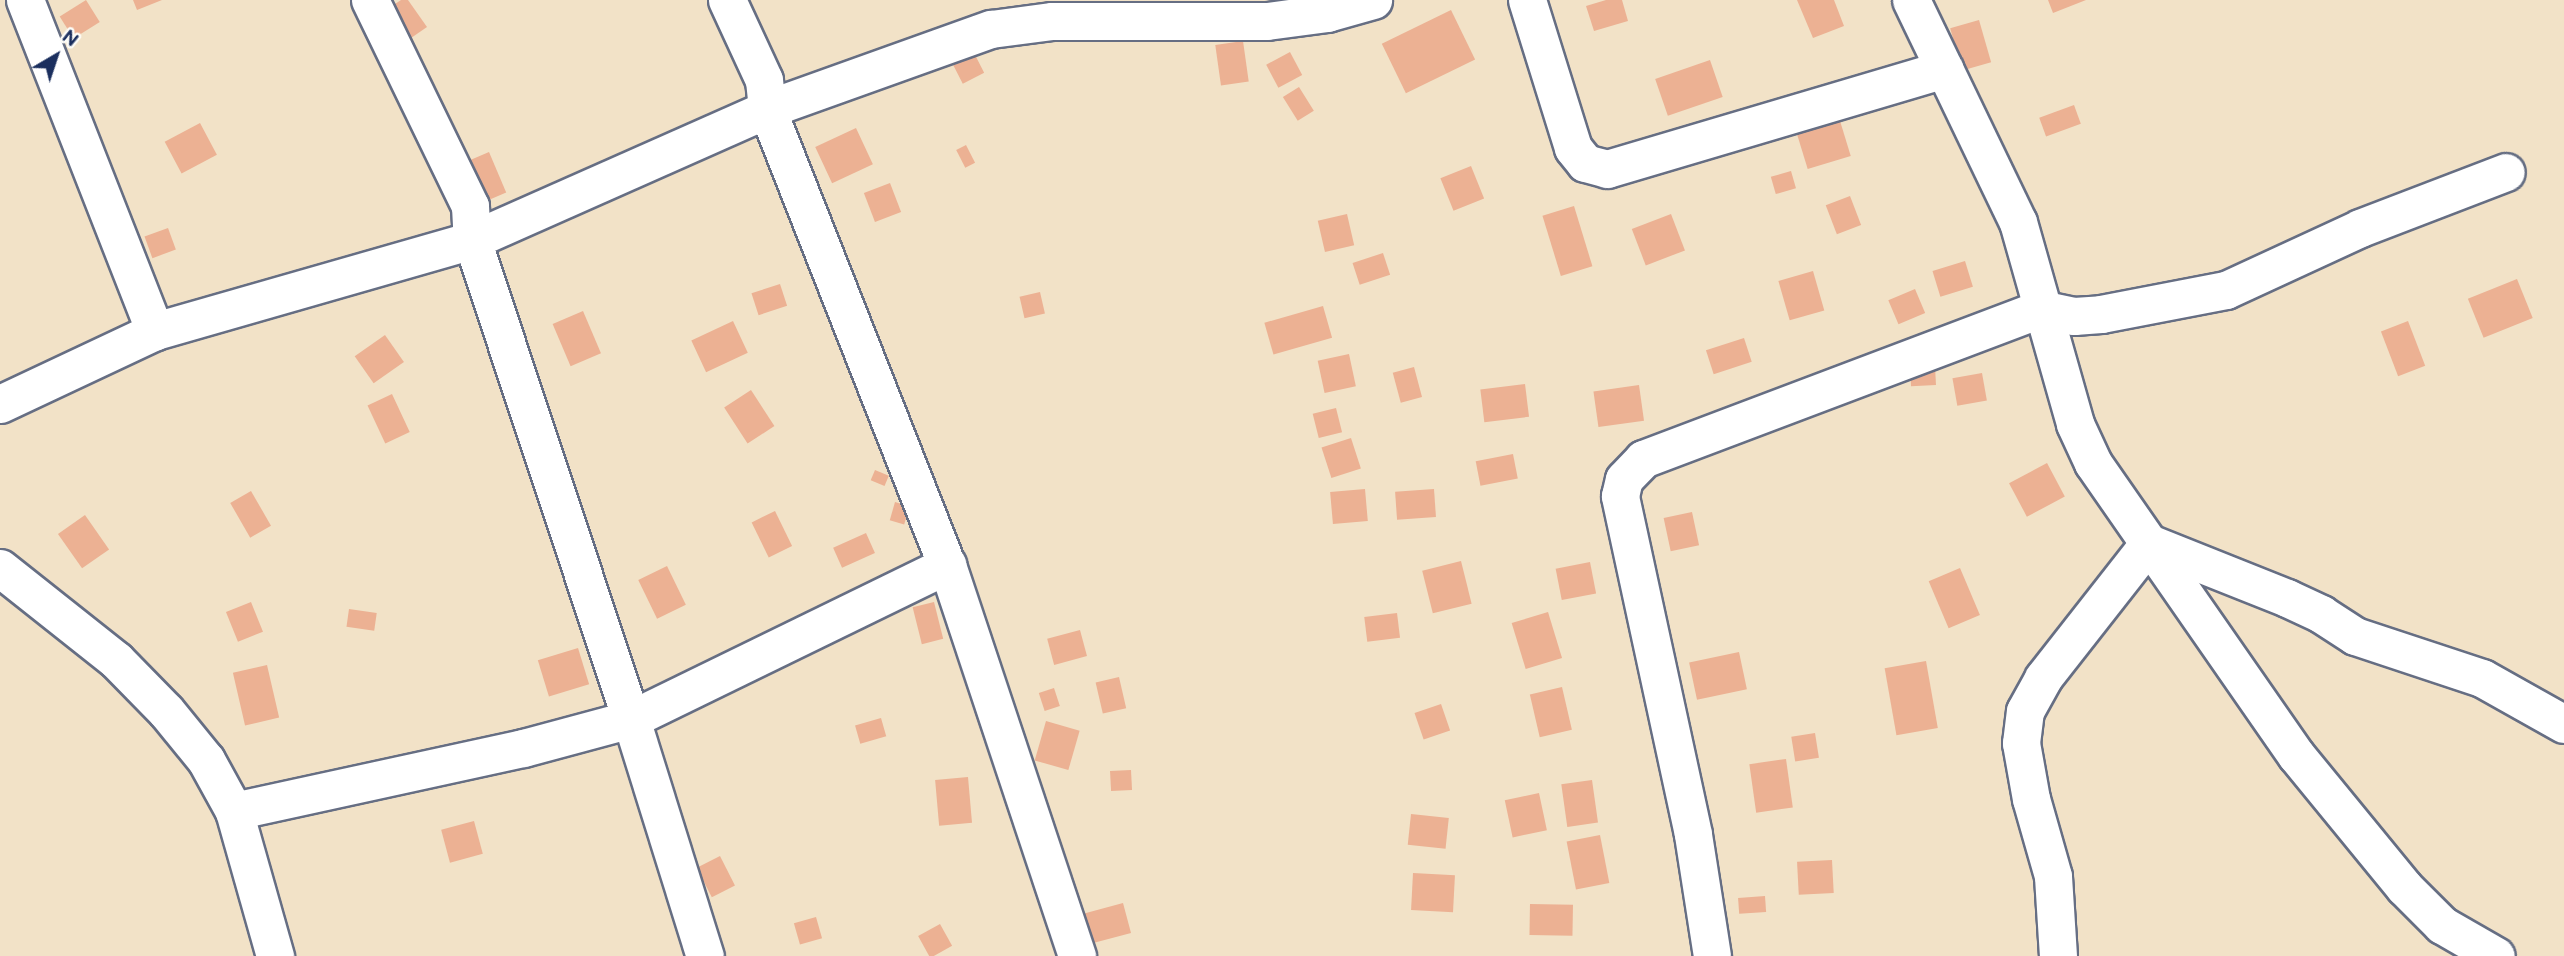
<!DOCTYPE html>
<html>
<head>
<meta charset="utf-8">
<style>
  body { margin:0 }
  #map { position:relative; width:2564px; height:956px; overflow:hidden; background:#f2e2c7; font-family:"Balsamiq Sans",sans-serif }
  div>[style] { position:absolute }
  .building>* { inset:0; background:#ecb193; transform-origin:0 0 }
  .roads { filter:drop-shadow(2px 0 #666e83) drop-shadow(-2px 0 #666e83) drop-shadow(0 2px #666e83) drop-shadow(0 -2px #666e83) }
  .minor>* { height:37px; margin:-18.5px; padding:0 18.5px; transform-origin:18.5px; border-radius:18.5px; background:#fff }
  span { translate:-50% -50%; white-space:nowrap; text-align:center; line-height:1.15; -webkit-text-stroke:7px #fdfcf7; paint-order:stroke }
  .north { position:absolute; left:21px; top:21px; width:70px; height:70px; -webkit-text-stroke:5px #fdfcf7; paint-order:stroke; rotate:39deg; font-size:19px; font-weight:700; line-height:28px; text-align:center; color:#1b2f5e }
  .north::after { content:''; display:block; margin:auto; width:24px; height:32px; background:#1b2f5e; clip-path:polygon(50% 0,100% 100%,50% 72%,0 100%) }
</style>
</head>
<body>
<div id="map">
  <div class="building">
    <div style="left:86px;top:0;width:26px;height:31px;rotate:58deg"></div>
    <div style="clip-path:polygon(133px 0,162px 0,137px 10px)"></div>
    <div style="clip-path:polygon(401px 0,408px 0,427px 27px,411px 38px,389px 8px)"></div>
    <div style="clip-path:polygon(1606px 0,1622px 0,1628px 21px,1594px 31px,1586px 6px)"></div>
    <div style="clip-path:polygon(1797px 0,1834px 0,1844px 26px,1813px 38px)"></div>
    <div style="clip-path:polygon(2048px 0,2086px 0,2053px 13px)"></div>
    <div style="left:1451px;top:10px;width:55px;height:77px;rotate:64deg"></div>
    <div style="left:1979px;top:20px;width:44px;height:30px;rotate:74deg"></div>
    <div style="left:1243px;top:41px;width:41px;height:28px;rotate:82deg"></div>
    <div style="left:971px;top:47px;width:29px;height:24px;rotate:63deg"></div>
    <div style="left:1290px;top:52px;width:26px;height:27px;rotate:62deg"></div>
    <div style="left:1710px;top:60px;width:39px;height:58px;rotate:71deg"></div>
    <div style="left:1299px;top:87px;width:28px;height:19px;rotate:58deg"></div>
    <div style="left:2074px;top:105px;width:20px;height:37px;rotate:70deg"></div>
    <div style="left:1837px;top:111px;width:47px;height:45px;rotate:73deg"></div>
    <div style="left:200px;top:123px;width:36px;height:40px;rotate:62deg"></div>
    <div style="left:856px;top:128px;width:40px;height:45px;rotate:65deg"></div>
    <div style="left:966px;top:145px;width:20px;height:11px;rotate:63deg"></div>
    <div style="left:489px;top:152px;width:44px;height:26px;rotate:67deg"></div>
    <div style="left:1471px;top:166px;width:35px;height:33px;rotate:68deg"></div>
    <div style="left:1791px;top:171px;width:18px;height:21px;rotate:74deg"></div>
    <div style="left:890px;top:183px;width:31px;height:28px;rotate:69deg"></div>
    <div style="left:1850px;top:196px;width:31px;height:26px;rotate:69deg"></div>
    <div style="left:1574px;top:206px;width:63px;height:33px;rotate:73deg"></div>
    <div style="left:1347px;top:214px;width:32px;height:30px;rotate:77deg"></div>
    <div style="left:1671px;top:214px;width:39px;height:42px;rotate:69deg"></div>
    <div style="left:168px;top:228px;width:23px;height:25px;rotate:70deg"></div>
    <div style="left:1383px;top:253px;width:23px;height:32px;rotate:72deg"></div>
    <div style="left:1965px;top:261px;width:27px;height:34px;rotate:73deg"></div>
    <div style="left:1813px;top:271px;width:41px;height:36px;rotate:74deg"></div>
    <div style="left:2517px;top:279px;width:42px;height:53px;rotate:68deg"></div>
    <div style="left:780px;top:284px;width:23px;height:30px;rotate:72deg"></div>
    <div style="left:1915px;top:289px;width:26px;height:29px;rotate:67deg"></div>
    <div style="left:1040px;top:292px;width:22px;height:21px;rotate:77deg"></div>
    <div style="left:1323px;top:306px;width:33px;height:61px;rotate:74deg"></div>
    <div style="left:583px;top:311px;width:46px;height:33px;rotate:67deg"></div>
    <div style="left:733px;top:321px;width:35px;height:46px;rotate:65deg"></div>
    <div style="left:2408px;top:321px;width:48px;height:29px;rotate:69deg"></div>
    <div style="left:385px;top:335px;width:33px;height:37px;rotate:55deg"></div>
    <div style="left:1744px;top:338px;width:25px;height:40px;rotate:72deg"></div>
    <div style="left:1349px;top:354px;width:33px;height:32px;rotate:78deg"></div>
    <div style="left:1935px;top:366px;width:19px;height:25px;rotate:87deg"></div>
    <div style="left:1414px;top:367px;width:31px;height:22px;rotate:75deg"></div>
    <div style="left:1982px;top:373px;width:28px;height:30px;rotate:80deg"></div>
    <div style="left:1525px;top:384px;width:33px;height:45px;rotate:83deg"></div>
    <div style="left:1639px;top:385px;width:36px;height:46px;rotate:82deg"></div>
    <div style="left:751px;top:390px;width:43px;height:32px;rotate:57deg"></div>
    <div style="left:392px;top:394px;width:42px;height:27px;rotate:65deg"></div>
    <div style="left:1336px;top:408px;width:25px;height:24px;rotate:76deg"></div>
    <div style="left:1351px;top:438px;width:32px;height:31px;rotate:72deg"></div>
    <div style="left:1513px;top:454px;width:25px;height:38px;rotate:79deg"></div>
    <div style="left:2047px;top:463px;width:38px;height:43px;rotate:62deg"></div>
    <div style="left:875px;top:470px;width:15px;height:11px;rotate:23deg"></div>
    <div style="left:1365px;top:489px;width:32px;height:35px;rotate:85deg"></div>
    <div style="left:1434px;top:489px;width:28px;height:39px;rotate:86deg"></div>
    <div style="left:251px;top:491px;width:40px;height:24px;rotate:60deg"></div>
    <div style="left:895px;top:502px;width:15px;height:19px;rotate:16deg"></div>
    <div style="left:775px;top:511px;width:39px;height:26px;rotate:64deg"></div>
    <div style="left:1692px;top:512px;width:34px;height:29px;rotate:78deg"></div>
    <div style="left:85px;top:515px;width:42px;height:33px;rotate:55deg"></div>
    <div style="left:866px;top:533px;width:22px;height:36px;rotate:66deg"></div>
    <div style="left:1461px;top:561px;width:44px;height:40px;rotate:76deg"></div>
    <div style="left:1590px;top:562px;width:32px;height:35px;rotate:79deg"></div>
    <div style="left:667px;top:566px;width:43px;height:32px;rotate:64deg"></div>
    <div style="left:1960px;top:568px;width:51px;height:34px;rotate:67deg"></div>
    <div style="left:251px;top:602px;width:32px;height:27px;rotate:68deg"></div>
    <div style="left:934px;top:602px;width:38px;height:22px;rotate:76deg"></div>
    <div style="left:349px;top:609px;width:28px;height:18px;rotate:8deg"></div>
    <div style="left:1548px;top:612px;width:48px;height:38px;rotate:73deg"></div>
    <div style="left:1397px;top:613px;width:25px;height:33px;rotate:83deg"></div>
    <div style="left:1080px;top:630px;width:27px;height:34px;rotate:75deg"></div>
    <div style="left:578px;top:648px;width:38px;height:42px;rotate:73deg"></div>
    <div style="left:1739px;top:652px;width:38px;height:51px;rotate:78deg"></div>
    <div style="left:1926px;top:661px;width:68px;height:42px;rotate:80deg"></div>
    <div style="left:267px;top:665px;width:54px;height:35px;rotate:77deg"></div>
    <div style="left:1119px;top:677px;width:32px;height:24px;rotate:77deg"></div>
    <div style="left:1562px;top:687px;width:44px;height:33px;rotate:77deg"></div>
    <div style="left:1054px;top:688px;width:19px;height:16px;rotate:72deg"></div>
    <div style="left:1441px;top:704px;width:28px;height:28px;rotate:71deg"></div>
    <div style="left:881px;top:718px;width:19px;height:27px;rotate:74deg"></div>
    <div style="left:1046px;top:721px;width:35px;height:41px;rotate:16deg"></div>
    <div style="left:1815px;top:733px;width:25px;height:24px;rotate:81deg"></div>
    <div style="left:1786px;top:759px;width:49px;height:37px;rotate:82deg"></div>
    <div style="left:1131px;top:770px;width:20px;height:21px;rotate:87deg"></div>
    <div style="left:968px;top:777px;width:46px;height:33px;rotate:85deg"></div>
    <div style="left:1592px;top:780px;width:43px;height:31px;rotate:82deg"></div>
    <div style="left:1539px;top:793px;width:38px;height:35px;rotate:78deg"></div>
    <div style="left:1411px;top:814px;width:38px;height:31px;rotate:6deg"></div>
    <div style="left:474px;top:821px;width:34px;height:34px;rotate:75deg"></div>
    <div style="left:1600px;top:835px;width:49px;height:34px;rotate:79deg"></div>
    <div style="left:720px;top:856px;width:33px;height:26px;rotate:63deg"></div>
    <div style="left:1832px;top:860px;width:33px;height:35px;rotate:87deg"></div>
    <div style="left:1413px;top:873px;width:42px;height:37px;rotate:3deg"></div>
    <div style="left:1765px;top:896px;width:16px;height:27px;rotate:86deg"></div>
    <div style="left:1123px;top:903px;width:31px;height:44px;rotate:75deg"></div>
    <div style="left:1530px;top:904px;width:43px;height:31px;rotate:1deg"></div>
    <div style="left:816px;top:917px;width:22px;height:23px;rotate:74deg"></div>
    <div style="left:940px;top:924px;width:25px;height:25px;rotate:61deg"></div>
  </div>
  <div class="roads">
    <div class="minor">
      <div style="left:25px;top:0;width:356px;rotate:68.6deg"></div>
      <div style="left:370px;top:0;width:229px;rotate:64.1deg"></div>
      <div style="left:470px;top:206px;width:34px;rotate:87deg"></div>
      <div style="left:472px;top:240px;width:505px;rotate:71.64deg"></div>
      <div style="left:631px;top:719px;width:248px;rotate:72.7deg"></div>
      <div style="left:727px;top:0;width:88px;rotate:65.2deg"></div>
      <div style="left:764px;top:80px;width:29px;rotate:84deg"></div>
      <div style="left:767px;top:109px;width:490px;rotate:68.5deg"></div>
      <div style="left:947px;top:565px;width:412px;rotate:71.6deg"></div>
      <div style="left:1527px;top:0;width:155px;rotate:72.7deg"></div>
      <div style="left:1573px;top:148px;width:19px;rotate:51deg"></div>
      <div style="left:1585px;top:163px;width:23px;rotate:15deg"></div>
      <div style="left:1607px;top:169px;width:352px;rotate:-16.5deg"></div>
      <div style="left:1911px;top:0;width:246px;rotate:64.3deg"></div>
      <div style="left:2018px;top:222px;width:210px;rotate:74.2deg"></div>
      <div style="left:2075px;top:424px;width:43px;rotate:65.2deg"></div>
      <div style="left:2093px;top:463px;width:356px;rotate:55.2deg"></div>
      <div style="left:2296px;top:755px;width:171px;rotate:50.7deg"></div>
      <div style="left:2404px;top:887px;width:54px;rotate:45deg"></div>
      <div style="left:2442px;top:925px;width:62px;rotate:29.9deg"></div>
      <div style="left:0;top:404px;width:171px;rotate:-25.2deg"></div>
      <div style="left:155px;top:331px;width:330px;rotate:-16deg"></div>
      <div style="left:472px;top:240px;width:323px;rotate:-23.9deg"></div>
      <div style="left:767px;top:109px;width:238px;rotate:-19.7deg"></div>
      <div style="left:991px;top:29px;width:62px;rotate:-7.5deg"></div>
      <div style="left:1052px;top:21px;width:215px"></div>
      <div style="left:1267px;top:21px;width:61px;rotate:-7.6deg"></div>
      <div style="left:1327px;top:13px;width:48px;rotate:-15.8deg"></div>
      <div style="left:2149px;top:543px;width:149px;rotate:21.7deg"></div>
      <div style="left:2287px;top:598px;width:38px;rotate:25deg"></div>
      <div style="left:2321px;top:614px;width:40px;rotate:32.9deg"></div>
      <div style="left:2355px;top:636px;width:134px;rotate:18.3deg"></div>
      <div style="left:2482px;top:678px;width:94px;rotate:29.3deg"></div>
      <div style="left:0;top:568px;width:148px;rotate:38.4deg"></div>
      <div style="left:116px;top:660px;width:71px;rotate:45.6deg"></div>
      <div style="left:166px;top:711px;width:63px;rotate:50.8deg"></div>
      <div style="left:206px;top:760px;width:58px;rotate:61.2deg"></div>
      <div style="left:234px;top:811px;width:151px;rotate:74.2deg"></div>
      <div style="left:234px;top:811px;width:296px;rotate:-12.3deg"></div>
      <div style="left:523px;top:748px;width:112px;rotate:-15deg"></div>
      <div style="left:631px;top:719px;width:352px;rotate:-26deg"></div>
      <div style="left:1712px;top:956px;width:123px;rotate:-98.9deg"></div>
      <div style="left:1693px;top:834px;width:346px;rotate:-102.2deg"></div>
      <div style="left:1620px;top:496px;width:17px;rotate:-77deg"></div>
      <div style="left:1624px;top:479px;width:28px;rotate:-46deg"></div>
      <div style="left:1643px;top:459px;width:425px;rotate:-20.7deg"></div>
      <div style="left:2041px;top:309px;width:34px;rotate:12deg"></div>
      <div style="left:2074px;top:316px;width:27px;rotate:-4deg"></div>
      <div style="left:2101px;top:314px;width:127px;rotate:-10.9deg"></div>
      <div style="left:2226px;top:290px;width:148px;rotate:-24.8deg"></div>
      <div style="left:2360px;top:228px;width:156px;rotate:-21deg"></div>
      <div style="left:2058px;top:956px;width:80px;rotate:-93.6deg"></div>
      <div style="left:2053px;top:876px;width:80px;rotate:-105.9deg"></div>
      <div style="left:2031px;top:799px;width:57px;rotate:-100.1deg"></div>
      <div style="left:2021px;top:743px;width:32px;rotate:-83deg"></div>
      <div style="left:2025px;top:711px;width:38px;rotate:-61deg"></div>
      <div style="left:2043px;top:678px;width:172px;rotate:-51.9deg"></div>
    </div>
  </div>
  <div class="north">N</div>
</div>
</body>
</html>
